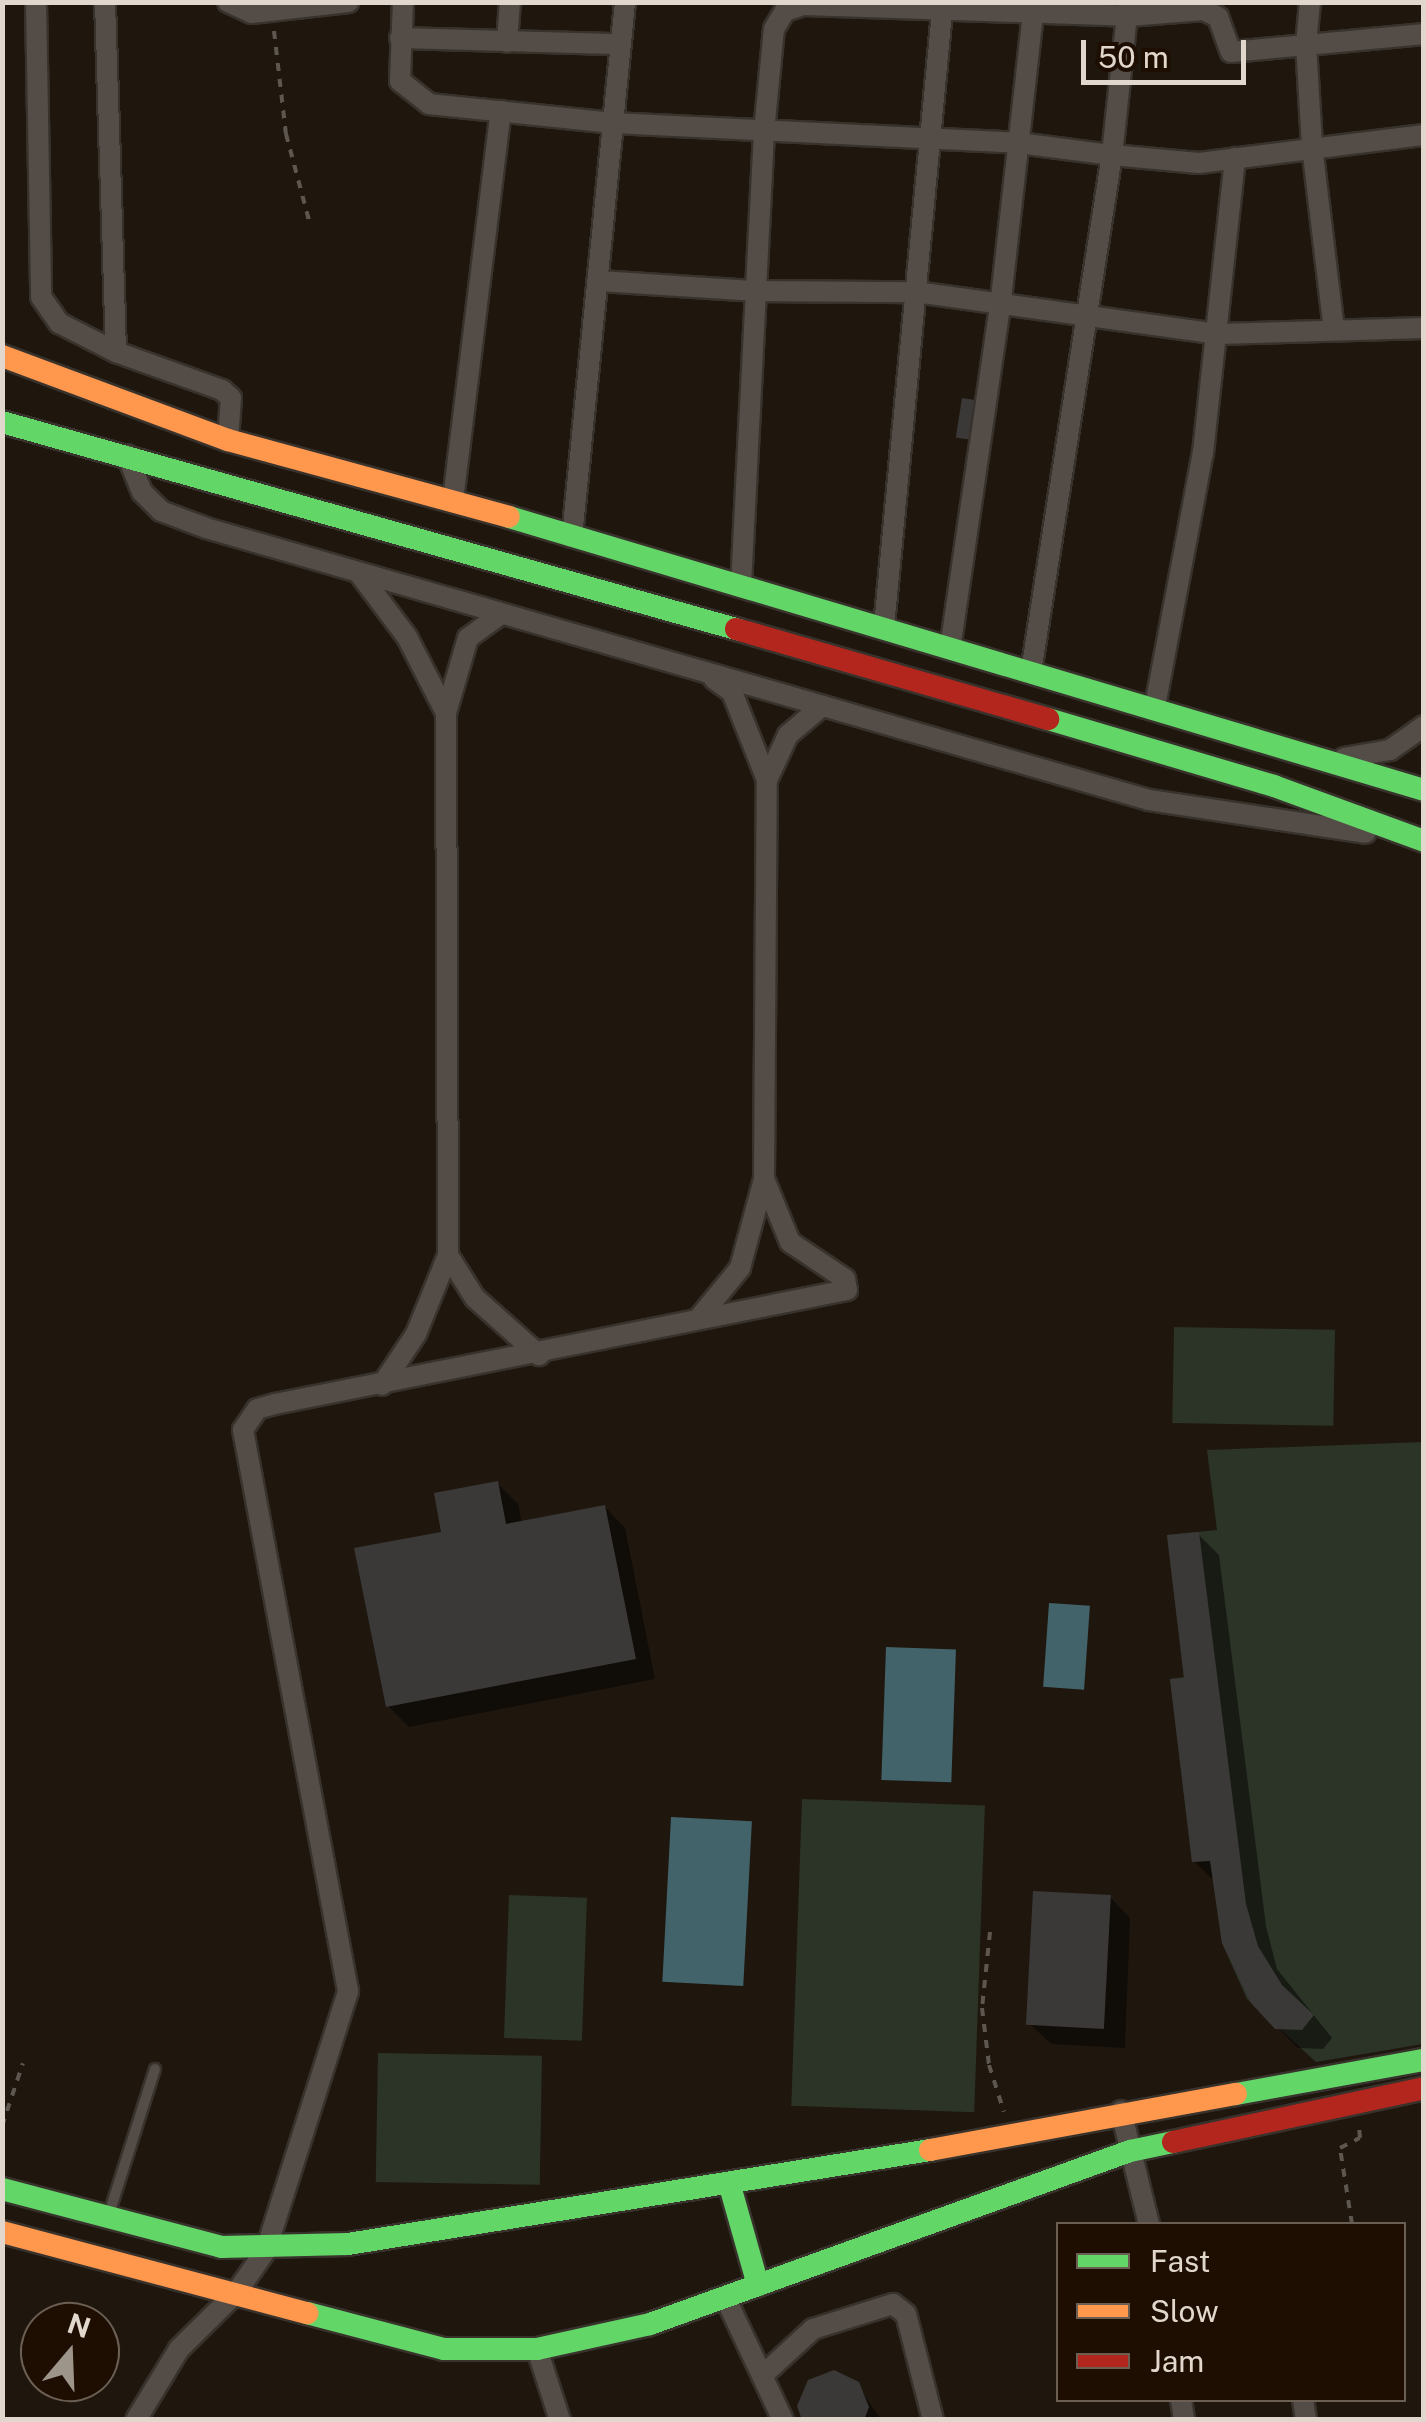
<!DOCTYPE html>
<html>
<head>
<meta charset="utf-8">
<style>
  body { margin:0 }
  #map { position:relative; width:1426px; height:2422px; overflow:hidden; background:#1f170e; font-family:"Public Sans",sans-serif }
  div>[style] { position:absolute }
  .green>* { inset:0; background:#2b3427; transform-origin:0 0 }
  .water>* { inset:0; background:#42636a; transform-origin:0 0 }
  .shadow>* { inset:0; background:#0007 }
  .building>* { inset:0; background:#3b3838; transform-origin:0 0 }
  .path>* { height:4px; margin-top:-2px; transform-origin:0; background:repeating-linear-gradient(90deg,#5d5750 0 8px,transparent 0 16px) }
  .roads { filter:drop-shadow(2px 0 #38322c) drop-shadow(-2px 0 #38322c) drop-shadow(0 2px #38322c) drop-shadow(0 -2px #38322c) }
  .lane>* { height:10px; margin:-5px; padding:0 5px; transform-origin:5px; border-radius:5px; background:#544d47 }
  .street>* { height:20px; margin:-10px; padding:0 10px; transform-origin:10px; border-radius:10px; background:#544d47 }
  .fast>* { height:22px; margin:-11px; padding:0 11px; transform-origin:11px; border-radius:11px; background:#63d668 }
  .slow>* { height:22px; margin:-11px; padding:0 11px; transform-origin:11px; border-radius:11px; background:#ff974d }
  .jam>* { height:22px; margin:-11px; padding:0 11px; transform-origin:11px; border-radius:11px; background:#b3261e }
  span { translate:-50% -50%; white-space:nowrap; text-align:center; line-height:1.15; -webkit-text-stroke:10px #1d0e01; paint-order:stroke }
  .frame { position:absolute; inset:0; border:5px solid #e1d7cc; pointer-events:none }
  .legend { position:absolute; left:1056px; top:2222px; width:350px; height:180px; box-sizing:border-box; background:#1d0e01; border:2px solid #6b5e52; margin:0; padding:12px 18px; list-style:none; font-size:30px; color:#e1d7cc }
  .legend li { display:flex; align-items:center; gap:20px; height:50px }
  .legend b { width:50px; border:2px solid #6b5e52 }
  .north { position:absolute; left:20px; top:2302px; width:100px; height:100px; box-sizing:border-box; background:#1d0e01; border:2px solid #6b5e52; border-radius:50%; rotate:19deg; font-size:28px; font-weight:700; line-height:40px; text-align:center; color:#e1d7cc }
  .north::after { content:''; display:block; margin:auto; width:35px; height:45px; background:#9d948a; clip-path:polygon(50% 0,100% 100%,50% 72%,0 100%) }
  .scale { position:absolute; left:1081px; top:40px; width:165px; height:45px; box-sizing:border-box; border:5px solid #e1d7cc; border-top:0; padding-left:12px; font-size:30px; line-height:35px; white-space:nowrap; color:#e1d7cc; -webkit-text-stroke:8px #1d0e01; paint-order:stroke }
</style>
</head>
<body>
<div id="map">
  <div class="green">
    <div style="left:1174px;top:1327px;width:161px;height:96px;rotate:1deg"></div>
    <div style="clip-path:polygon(1423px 1442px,1423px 2044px,1316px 2062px,1247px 1999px,1222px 1943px,1210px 1861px,1192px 1862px,1170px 1679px,1184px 1677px,1167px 1535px,1217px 1530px,1207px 1450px)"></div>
    <div style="left:802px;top:1799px;width:183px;height:307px;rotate:2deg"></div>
    <div style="left:509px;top:1895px;width:78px;height:143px;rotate:2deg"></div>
    <div style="left:378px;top:2053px;width:164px;height:129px;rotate:1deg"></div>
  </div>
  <div class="water">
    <div style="left:1049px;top:1603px;width:41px;height:84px;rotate:4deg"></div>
    <div style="left:886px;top:1647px;width:70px;height:133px;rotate:2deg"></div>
    <div style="left:671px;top:1817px;width:81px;height:165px;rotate:3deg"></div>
  </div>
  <div class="shadow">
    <div style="clip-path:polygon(497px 1483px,518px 1504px,522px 1524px,605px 1507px,625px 1528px,655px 1679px,409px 1727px,388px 1706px,444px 1534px)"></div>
    <div style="clip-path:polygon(1198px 1534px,1219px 1555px,1266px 1926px,1277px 1969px,1332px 2038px,1323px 2049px,1298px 2048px,1277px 2027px,1215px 1882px,1194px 1861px,1187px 1680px)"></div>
    <div style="clip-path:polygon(1110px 1897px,1130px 1918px,1125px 2048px,1051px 2044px,1030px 2024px)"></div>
    <div style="clip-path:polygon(857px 2384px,881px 2420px,805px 2420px)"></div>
  </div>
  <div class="building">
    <div style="left:962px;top:398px;width:24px;height:40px;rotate:9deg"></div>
    <div style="clip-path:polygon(498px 1481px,506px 1524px,605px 1505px,636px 1659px,386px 1707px,354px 1548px,441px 1532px,434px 1493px)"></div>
    <div style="clip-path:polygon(1199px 1532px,1246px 1904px,1258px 1946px,1282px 1985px,1314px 2015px,1302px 2030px,1275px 2029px,1251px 2003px,1222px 1943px,1210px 1861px,1192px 1862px,1170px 1679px,1184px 1678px,1167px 1535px)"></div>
    <div style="left:1033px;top:1891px;width:78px;height:134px;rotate:3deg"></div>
    <div style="clip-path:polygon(834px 2370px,859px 2382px,869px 2407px,864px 2420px,802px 2420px,797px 2406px,808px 2380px)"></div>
  </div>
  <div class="path">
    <div style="left:274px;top:31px;width:104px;rotate:83.4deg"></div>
    <div style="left:286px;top:134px;width:93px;rotate:75.1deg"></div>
    <div style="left:990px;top:1932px;width:76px;rotate:96deg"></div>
    <div style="left:982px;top:2008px;width:57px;rotate:83deg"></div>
    <div style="left:989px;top:2065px;width:49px;rotate:72.3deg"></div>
    <div style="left:2px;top:2126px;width:66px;rotate:-71.6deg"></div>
    <div style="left:1352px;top:2224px;width:77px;rotate:-99deg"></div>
    <div style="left:1340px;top:2148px;width:22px;rotate:-27deg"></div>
    <div style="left:1360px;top:2138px;width:12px;rotate:-95deg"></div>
  </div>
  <div class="roads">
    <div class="lane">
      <div style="left:109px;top:2214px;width:152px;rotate:-72.4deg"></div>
    </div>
    <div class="street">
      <div style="left:36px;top:2px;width:295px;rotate:89deg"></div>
      <div style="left:41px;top:297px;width:32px;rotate:55deg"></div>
      <div style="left:59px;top:323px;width:64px;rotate:27deg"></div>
      <div style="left:105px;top:2px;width:350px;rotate:88.2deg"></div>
      <div style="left:116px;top:352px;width:113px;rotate:19.7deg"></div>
      <div style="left:222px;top:390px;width:12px;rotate:42deg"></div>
      <div style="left:231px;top:398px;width:42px;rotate:94.1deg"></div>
      <div style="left:228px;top:2px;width:26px;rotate:25deg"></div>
      <div style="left:252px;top:13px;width:97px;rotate:-6.5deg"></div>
      <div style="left:403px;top:2px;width:79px;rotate:92.2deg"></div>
      <div style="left:400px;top:81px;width:37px;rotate:38deg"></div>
      <div style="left:429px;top:104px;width:185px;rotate:5.9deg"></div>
      <div style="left:613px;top:123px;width:406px;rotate:2.8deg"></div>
      <div style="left:1019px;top:143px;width:94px;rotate:7.4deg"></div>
      <div style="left:1112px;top:155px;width:150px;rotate:-83.9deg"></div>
      <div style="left:1310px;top:2px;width:42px;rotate:95.4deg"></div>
      <div style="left:1306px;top:44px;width:102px;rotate:86.6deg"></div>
      <div style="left:1312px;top:146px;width:185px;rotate:83.2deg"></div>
      <div style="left:400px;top:38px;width:221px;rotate:1.6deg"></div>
      <div style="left:507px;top:42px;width:40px;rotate:-85.7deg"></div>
      <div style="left:600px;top:281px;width:153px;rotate:3.7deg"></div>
      <div style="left:753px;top:291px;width:163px;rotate:0.4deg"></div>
      <div style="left:916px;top:292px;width:306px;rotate:7.9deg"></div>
      <div style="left:1219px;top:334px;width:205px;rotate:-1.7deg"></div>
      <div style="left:127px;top:455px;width:40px;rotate:68deg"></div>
      <div style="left:142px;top:492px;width:27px;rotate:45deg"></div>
      <div style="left:161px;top:511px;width:48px;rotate:20.7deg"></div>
      <div style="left:206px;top:528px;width:981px;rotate:16.09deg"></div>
      <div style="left:1149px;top:800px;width:219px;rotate:8.6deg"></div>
      <div style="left:453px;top:500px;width:392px;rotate:-83deg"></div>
      <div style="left:572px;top:537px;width:538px;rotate:-84.34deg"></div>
      <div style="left:359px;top:573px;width:80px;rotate:53.1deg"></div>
      <div style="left:407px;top:637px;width:85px;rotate:62.8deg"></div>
      <div style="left:741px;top:586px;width:455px;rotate:-87.1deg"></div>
      <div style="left:764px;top:132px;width:103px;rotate:-84.5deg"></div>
      <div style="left:774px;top:29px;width:21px;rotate:-59deg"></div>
      <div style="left:785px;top:11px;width:20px;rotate:-18deg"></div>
      <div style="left:804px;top:5px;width:324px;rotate:1.9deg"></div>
      <div style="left:1128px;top:16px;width:76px;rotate:-4.5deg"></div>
      <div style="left:1204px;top:10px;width:16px;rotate:27deg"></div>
      <div style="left:1218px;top:17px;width:37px;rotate:70deg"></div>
      <div style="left:1231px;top:52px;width:194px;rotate:-5.3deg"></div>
      <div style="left:884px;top:627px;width:628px;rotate:-84.61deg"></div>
      <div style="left:950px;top:649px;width:354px;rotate:-81.7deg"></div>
      <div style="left:1001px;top:299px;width:297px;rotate:-83.6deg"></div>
      <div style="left:1031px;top:672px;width:523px;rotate:-81.1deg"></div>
      <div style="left:1112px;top:155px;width:87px;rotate:5.3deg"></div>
      <div style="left:1199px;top:163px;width:227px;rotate:-7.1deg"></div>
      <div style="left:714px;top:679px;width:22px;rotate:36deg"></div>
      <div style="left:732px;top:692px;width:95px;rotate:68.3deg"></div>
      <div style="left:1155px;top:706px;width:258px;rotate:-79.3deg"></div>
      <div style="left:1203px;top:453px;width:297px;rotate:-83.8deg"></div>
      <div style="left:1344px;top:758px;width:47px;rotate:-9.9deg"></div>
      <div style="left:1390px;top:750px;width:42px;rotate:-35.2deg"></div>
      <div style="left:448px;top:1255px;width:51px;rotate:57.9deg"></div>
      <div style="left:475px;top:1298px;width:86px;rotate:41.7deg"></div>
      <div style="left:699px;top:1318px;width:65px;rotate:-50.6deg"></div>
      <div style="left:740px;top:1268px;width:92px;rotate:-74.9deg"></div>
      <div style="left:764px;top:1179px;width:399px;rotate:-89.6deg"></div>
      <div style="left:767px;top:780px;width:50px;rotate:-65deg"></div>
      <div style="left:788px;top:735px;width:45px;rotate:-40.5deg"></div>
      <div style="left:382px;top:1385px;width:61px;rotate:-56.3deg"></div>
      <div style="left:416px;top:1334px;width:85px;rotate:-67.9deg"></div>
      <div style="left:448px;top:1255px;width:542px;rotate:-90.21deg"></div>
      <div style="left:446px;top:713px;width:78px;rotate:-73.7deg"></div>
      <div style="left:468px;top:638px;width:37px;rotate:-36deg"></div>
      <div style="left:1121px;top:2111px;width:116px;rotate:76.1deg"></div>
      <div style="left:725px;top:2297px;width:136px;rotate:64.8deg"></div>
      <div style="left:537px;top:2349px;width:75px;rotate:72.1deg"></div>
      <div style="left:763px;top:2375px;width:68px;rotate:-42.6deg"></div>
      <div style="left:813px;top:2329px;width:84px;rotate:-17.4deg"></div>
      <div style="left:893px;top:2304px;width:16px;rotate:38deg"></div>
      <div style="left:906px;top:2314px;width:109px;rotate:75.7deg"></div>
      <div style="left:1181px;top:2400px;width:20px;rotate:81deg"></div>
      <div style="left:1303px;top:2400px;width:20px;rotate:81deg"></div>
      <div style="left:136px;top:2420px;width:83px;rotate:-58.8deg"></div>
      <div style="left:179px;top:2349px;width:80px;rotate:-44.5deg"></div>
      <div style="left:236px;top:2293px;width:52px;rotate:-55.1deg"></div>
      <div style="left:266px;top:2250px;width:272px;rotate:-72.4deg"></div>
      <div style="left:348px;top:1991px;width:571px;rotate:-100.6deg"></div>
      <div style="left:243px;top:1430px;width:25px;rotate:-56deg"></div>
      <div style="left:257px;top:1409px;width:19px;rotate:-16deg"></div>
      <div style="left:275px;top:1404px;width:583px;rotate:-11.27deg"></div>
      <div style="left:847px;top:1290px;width:11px;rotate:-100deg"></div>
      <div style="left:845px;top:1279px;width:66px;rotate:-146.1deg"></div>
      <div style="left:790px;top:1242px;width:68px;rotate:-112.4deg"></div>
    </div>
    <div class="fast">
      <div style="left:2px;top:422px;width:763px;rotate:15.75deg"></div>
      <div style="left:509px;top:517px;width:955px;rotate:16.61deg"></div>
      <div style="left:1048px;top:719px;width:236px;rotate:16.5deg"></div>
      <div style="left:1274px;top:786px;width:160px;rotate:20.1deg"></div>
      <div style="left:1236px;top:2094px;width:191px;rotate:-10.3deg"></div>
      <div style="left:730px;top:2186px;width:103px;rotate:74.2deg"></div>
      <div style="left:2px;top:2189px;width:227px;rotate:14.8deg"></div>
      <div style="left:221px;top:2247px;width:127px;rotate:-1.4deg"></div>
      <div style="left:348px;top:2244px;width:590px;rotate:-9.17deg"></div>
      <div style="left:307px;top:2313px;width:142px;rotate:14.7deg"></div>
      <div style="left:444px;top:2349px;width:93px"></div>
      <div style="left:537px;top:2349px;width:116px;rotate:-12.5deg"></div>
      <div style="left:650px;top:2324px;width:510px;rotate:-19.82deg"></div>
      <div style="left:1130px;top:2151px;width:44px;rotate:-11.8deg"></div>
    </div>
    <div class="slow">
      <div style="left:2px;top:356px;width:241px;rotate:20.4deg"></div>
      <div style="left:228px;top:440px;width:291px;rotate:15.3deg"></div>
      <div style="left:930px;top:2150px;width:311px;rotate:-10.4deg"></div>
      <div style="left:2px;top:2232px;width:316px;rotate:14.9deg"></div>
    </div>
    <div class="jam">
      <div style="left:736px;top:629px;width:325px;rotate:16.1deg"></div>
      <div style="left:1173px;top:2142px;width:257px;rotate:-12.1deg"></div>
    </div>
  </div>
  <div class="frame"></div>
  <ul class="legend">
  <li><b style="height:12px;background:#63d668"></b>Fast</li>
  <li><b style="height:12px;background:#ff974d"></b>Slow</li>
  <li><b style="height:12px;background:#b3261e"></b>Jam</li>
  </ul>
  <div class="north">N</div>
  <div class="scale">50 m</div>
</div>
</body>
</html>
